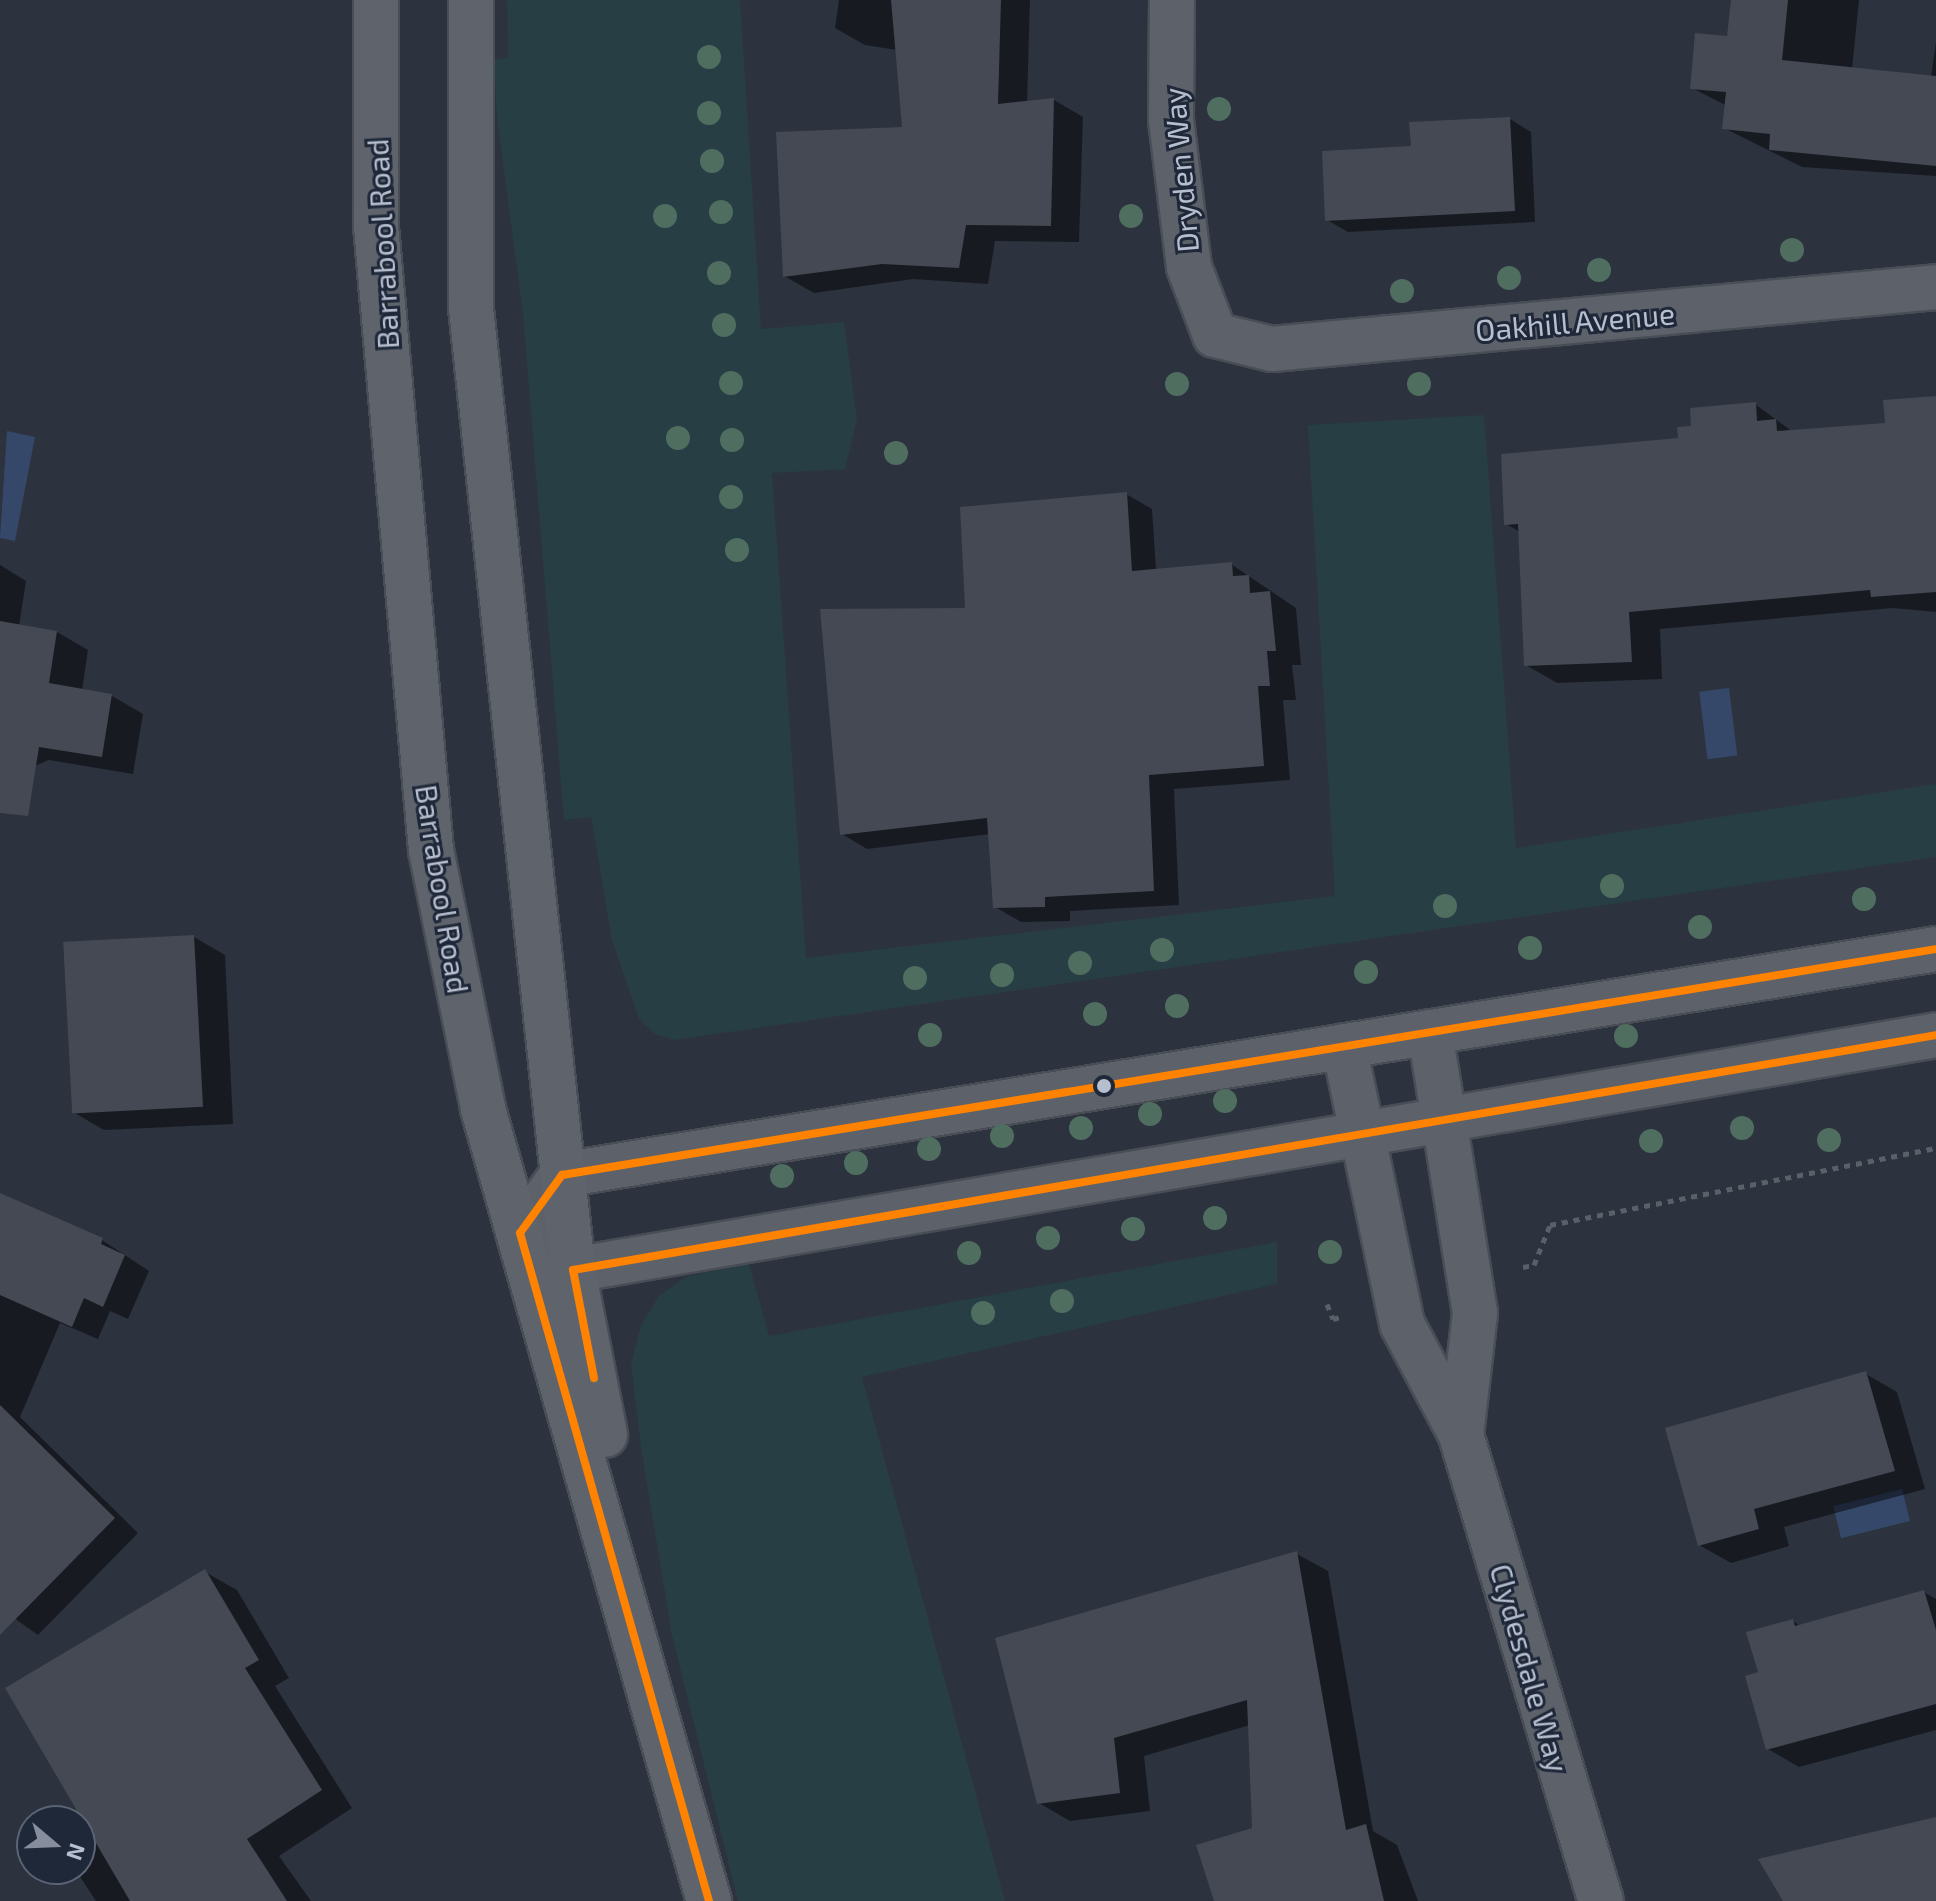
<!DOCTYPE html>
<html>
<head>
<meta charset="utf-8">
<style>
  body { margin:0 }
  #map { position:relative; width:1936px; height:1901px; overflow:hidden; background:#2c323e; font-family:"Exo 2",sans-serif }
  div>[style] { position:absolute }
  .green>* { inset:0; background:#283e45 }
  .water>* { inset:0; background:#364869; transform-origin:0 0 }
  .shadow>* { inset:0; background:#0007 }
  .building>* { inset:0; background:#444953; transform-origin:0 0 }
  .path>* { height:5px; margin-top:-2.5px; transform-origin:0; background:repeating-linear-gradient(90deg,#5a6068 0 6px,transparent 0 12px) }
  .roads { filter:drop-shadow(2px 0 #494d56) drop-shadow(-2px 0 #494d56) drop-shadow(0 2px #494d56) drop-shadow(0 -2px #494d56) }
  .minor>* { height:44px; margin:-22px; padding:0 22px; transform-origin:22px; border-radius:22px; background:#5d616a }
  .major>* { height:44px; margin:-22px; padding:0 22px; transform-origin:22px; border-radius:22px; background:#5f646c }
  .bus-1>* { height:8px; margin:-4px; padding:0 4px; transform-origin:4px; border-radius:4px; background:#ff8200 }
  .trees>* { width:24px; height:24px; margin:-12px; border-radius:50%; background:#4f6e60 }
  .dots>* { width:22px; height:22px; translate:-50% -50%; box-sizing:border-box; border:4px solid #1e2839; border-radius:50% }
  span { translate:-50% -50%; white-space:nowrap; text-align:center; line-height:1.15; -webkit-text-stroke:6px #1e2839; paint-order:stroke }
  .street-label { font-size:30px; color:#b7bece }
  .north { position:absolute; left:16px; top:1805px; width:80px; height:80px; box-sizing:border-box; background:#1e2839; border:2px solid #5b6475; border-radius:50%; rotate:109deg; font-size:22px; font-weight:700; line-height:32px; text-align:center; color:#b7bece }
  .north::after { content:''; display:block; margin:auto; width:28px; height:36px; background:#868d9c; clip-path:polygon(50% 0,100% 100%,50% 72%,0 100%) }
</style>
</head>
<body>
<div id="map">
  <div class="green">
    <div style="clip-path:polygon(507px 0,740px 0,761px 329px,844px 322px,857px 419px,845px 469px,772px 473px,806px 958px,1335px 896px,1308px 425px,1484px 415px,1516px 848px,1936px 784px,1936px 857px,674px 1040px,655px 1034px,639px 1019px,612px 940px,591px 817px,564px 820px,523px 314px,497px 118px,494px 60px,508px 58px)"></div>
    <div style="clip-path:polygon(1277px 1242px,1277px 1284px,862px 1377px,1005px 1901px,738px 1901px,672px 1635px,641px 1447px,631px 1364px,641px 1325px,659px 1296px,688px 1276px,749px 1264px,769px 1336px)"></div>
  </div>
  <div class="water">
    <div style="clip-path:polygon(7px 431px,35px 437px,15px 541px,0 538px)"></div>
    <div style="left:1729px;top:688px;width:68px;height:30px;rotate:83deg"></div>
    <div style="left:1902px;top:1489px;width:33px;height:71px;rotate:76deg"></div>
  </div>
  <div class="shadow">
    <div style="clip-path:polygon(839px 0,1030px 0,1027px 103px,1054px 100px,1083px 117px,1079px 242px,995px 241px,988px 284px,913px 279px,814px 293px,784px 276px,904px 129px,897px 50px,865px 45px,835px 28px)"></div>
    <div style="clip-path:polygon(1733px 0,1859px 0,1852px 69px,1931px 77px,1936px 42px,1936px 176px,1802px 167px,1724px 128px,1727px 106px,1692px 88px,1729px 38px)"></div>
    <div style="clip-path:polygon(1510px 119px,1531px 132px,1535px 222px,1348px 232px,1327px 220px,1413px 148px)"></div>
    <div style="clip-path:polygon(1936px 398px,1936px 612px,1893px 608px,1660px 629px,1662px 679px,1557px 683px,1526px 665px,1520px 532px,1506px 524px,1755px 404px,1793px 432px,1887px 425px)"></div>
    <div style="clip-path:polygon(1126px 494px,1152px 509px,1156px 570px,1231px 564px,1296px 608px,1301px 665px,1292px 665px,1296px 700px,1283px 700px,1290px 780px,1174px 789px,1179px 905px,1070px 911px,1070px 921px,1021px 922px,995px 907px,990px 834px,867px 849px,842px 834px,967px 610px)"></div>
    <div style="clip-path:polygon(0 565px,26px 581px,19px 626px,57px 632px,88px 650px,82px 691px,112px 696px,143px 714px,133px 774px,49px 760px,20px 772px,0 769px)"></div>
    <div style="clip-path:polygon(194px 937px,225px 955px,233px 1124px,104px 1130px,73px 1112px)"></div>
    <div style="clip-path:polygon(0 1196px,102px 1240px,149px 1271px,128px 1319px,110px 1311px,98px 1339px,60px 1323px,20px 1417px,138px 1533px,38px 1635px,0 1608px)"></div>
    <div style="clip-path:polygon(1866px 1374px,1897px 1392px,1925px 1489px,1784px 1527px,1789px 1546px,1731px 1563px,1699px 1545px)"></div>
    <div style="clip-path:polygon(1297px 1554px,1328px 1571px,1373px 1831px,1397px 1845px,1418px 1901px,1216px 1901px,1254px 1829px,1250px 1725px,1144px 1756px,1150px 1811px,1070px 1821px,1039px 1803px)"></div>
    <div style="clip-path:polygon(205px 1572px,237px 1590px,289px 1678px,275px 1686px,352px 1808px,279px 1856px,311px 1901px,96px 1901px,75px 1869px,80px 1841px,93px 1833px)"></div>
    <div style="clip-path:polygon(1924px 1592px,1936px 1599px,1936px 1730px,1799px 1767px,1768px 1749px,1761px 1674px,1793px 1621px,1802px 1627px)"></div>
  </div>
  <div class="building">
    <div style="clip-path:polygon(891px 0,1001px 0,998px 104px,1054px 98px,1051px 226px,966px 225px,959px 268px,882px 264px,783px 277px,776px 132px,902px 127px)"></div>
    <div style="clip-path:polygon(1731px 0,1788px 0,1782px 60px,1936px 76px,1936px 166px,1769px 150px,1770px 134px,1722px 129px,1726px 92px,1690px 89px,1695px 33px,1727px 36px)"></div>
    <div style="clip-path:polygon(1510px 117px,1515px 211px,1325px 221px,1322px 151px,1411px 146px,1409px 122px)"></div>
    <div style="clip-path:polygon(1936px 396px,1936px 592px,1871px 597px,1870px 590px,1629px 612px,1632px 662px,1524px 666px,1518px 524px,1504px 525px,1501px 454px,1678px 438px,1677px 427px,1691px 426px,1690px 408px,1756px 402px,1757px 421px,1776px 419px,1777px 431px,1885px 423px,1883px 400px)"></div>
    <div style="clip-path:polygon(1127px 492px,1132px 571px,1232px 562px,1233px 576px,1249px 575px,1250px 593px,1270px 591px,1276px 651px,1267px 651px,1270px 686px,1258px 686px,1264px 766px,1149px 775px,1154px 891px,1045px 897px,1045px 907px,993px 908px,987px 818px,840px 835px,820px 609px,965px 608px,960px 507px)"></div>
    <div style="clip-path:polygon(0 621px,57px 631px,49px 683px,112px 694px,102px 757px,39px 747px,28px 816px,0 813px)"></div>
    <div style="left:194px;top:935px;width:172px;height:131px;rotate:87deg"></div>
    <div style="clip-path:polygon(0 1193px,103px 1238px,101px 1244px,125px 1255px,103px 1307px,84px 1298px,72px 1327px,0 1295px)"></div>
    <div style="clip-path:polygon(1866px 1371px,1895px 1471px,1754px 1509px,1759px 1529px,1698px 1546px,1665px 1428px)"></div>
    <div style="clip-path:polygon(0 1405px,115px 1518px,0 1635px)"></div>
    <div style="clip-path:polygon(1297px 1551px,1346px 1830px,1366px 1824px,1384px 1901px,1214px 1901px,1196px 1845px,1252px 1828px,1247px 1700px,1114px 1738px,1120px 1793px,1037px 1804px,995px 1638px)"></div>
    <div style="clip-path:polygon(205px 1569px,259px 1660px,245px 1668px,322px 1790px,247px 1839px,287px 1901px,130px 1901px,5px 1688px)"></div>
    <div style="clip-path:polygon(1924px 1590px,1936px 1630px,1936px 1704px,1766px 1750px,1745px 1676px,1758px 1672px,1746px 1632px,1793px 1619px,1795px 1626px)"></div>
    <div style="clip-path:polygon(1936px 1817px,1936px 1901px,1783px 1901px,1758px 1859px)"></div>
  </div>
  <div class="path">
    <div style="left:1523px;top:1267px;width:11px;rotate:-10deg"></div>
    <div style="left:1534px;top:1265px;width:43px;rotate:-68.2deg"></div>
    <div style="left:1550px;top:1225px;width:394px;rotate:-11.3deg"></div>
    <div style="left:1327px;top:1304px;width:16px;rotate:68deg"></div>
    <div style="left:1333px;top:1319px;width:11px;rotate:-15deg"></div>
  </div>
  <div class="roads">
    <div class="minor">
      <div style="left:1172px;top:0;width:120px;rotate:90.5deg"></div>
      <div style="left:1171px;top:120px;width:148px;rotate:83deg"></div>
      <div style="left:1189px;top:267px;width:73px;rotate:69.1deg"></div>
      <div style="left:1215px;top:335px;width:59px;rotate:13.8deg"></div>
      <div style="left:1272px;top:349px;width:667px;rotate:-5.33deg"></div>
      <div style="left:1936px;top:949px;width:1392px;rotate:170.66deg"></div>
      <div style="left:562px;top:1175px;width:72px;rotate:125.9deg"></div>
      <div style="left:520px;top:1233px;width:65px;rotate:34.9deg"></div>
      <div style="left:573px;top:1270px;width:1383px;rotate:-9.78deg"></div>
      <div style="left:1430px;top:1032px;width:285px;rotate:80.9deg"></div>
      <div style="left:1475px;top:1313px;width:123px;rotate:96.5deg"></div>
      <div style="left:1344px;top:1046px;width:284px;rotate:78.2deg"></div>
      <div style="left:1402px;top:1324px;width:126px;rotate:62deg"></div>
      <div style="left:1461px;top:1435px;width:487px;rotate:73.3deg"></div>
    </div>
    <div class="major">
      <div style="left:376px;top:0;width:226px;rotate:90deg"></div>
      <div style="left:376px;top:226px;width:626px;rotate:84.96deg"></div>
      <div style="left:431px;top:850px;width:264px;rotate:78.6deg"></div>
      <div style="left:483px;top:1109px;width:824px;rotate:74.07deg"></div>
      <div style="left:471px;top:0;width:308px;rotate:90deg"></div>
      <div style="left:471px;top:308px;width:967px;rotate:83.95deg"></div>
      <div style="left:573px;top:1270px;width:168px;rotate:79deg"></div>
    </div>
  </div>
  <div class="bus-1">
    <div style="left:594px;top:1378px;width:110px;rotate:-101deg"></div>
    <div style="left:573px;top:1270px;width:1383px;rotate:-9.78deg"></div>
    <div style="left:709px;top:1901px;width:694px;rotate:-105.8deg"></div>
    <div style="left:520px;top:1233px;width:72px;rotate:-54.1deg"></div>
    <div style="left:562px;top:1175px;width:1392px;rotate:-9.34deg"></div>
  </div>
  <div class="trees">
    <div style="left:709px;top:57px"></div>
    <div style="left:1219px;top:109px"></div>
    <div style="left:709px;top:113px"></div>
    <div style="left:712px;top:161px"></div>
    <div style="left:721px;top:212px"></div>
    <div style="left:665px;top:216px"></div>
    <div style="left:1131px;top:216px"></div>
    <div style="left:1792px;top:250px"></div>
    <div style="left:1599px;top:270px"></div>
    <div style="left:719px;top:273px"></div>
    <div style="left:1509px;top:278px"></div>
    <div style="left:1402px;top:291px"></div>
    <div style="left:724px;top:325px"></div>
    <div style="left:731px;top:383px"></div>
    <div style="left:1177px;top:384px"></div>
    <div style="left:1419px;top:384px"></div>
    <div style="left:678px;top:438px"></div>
    <div style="left:732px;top:440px"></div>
    <div style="left:896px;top:453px"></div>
    <div style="left:731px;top:497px"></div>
    <div style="left:737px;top:550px"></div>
    <div style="left:1612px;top:886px"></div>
    <div style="left:1864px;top:899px"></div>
    <div style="left:1445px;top:906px"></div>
    <div style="left:1700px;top:927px"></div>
    <div style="left:1530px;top:948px"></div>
    <div style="left:1162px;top:950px"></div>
    <div style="left:1080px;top:963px"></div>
    <div style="left:1366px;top:972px"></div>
    <div style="left:1002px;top:975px"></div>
    <div style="left:915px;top:978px"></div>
    <div style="left:1177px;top:1006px"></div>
    <div style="left:1095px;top:1014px"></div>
    <div style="left:930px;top:1035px"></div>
    <div style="left:1626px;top:1036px"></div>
    <div style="left:1225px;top:1101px"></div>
    <div style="left:1150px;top:1114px"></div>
    <div style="left:1081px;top:1128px"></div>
    <div style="left:1742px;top:1128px"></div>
    <div style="left:1002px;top:1136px"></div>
    <div style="left:1829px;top:1140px"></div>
    <div style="left:1651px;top:1141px"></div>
    <div style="left:929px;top:1149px"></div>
    <div style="left:856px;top:1163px"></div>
    <div style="left:782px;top:1176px"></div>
    <div style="left:1215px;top:1218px"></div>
    <div style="left:1133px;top:1229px"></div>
    <div style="left:1048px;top:1238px"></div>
    <div style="left:1330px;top:1252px"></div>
    <div style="left:969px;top:1253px"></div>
    <div style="left:1062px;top:1301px"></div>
    <div style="left:983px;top:1313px"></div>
  </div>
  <div class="dots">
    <div style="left:1104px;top:1086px;background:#b7bece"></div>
  </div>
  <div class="street-label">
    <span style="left:1180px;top:170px;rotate:-95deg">Dryden Way</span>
    <span style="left:382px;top:244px;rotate:-93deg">Barrabool Road</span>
    <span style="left:1575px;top:321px;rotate:-5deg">Oakhill Avenue</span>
    <span style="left:443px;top:889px;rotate:81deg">Barrabool Road</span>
    <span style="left:1530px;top:1668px;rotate:74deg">Clydesdale Way</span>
  </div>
  <div class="north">N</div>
</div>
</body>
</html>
